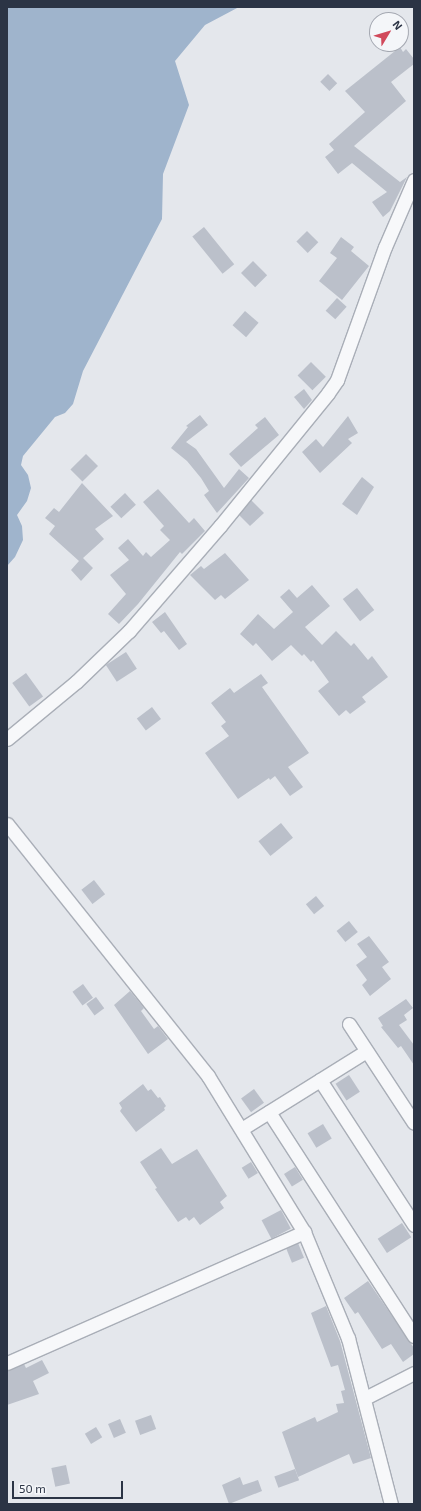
<!DOCTYPE html>
<html>
<head>
<meta charset="utf-8">
<style>
  body { margin:0 }
  #map { position:relative; width:421px; height:1511px; overflow:hidden; background:#e4e7ec; font-family:"Exo 2",sans-serif }
  div>[style] { position:absolute }
  .water>* { inset:0; background:#9fb4cc }
  .building>* { inset:0; background:#bbc0ca; transform-origin:0 0 }
  .roads { filter:drop-shadow(1px 0 #a9aeb7) drop-shadow(-1px 0 #a9aeb7) drop-shadow(0 1px #a9aeb7) drop-shadow(0 -1px #a9aeb7) }
  .street>* { height:13px; margin:-6.5px; padding:0 6.5px; transform-origin:6.5px; border-radius:6.5px; background:#f7f8fa }
  span { translate:-50% -50%; white-space:nowrap; text-align:center; line-height:1.15; -webkit-text-stroke:3px #f4f6f9; paint-order:stroke }
  .frame { position:absolute; inset:0; border:8px solid #2b3445; pointer-events:none }
  .north { position:absolute; left:369px; top:12px; width:40px; height:40px; box-sizing:border-box; background:#f4f6f9; border:1px solid #a4a8b1; border-radius:50%; rotate:52deg; font-size:11px; font-weight:700; line-height:16px; text-align:center; color:#2b3445 }
  .north::after { content:''; display:block; margin:auto; width:14px; height:18px; background:#d1495b; clip-path:polygon(50% 0,100% 100%,50% 72%,0 100%) }
  .scale { position:absolute; left:12px; top:1481px; width:111px; height:18px; box-sizing:border-box; border:2px solid #2b3445; border-top:0; padding-left:5px; font-size:12px; line-height:14px; white-space:nowrap; color:#2b3445; -webkit-text-stroke:3px #f4f6f9; paint-order:stroke }
</style>
</head>
<body>
<div id="map">
  <div class="water">
    <div style="clip-path:polygon(7px 7px,239px 7px,205px 25px,175px 61px,189px 105px,163px 174px,162px 219px,83px 371px,73px 404px,65px 413px,55px 417px,23px 456px,21px 465px,28px 475px,31px 488px,27px 501px,17px 515px,22px 526px,23px 540px,15px 557px,7px 566px)"></div>
  </div>
  <div class="building">
    <div style="clip-path:polygon(400px 47px,403px 52px,406px 49px,414px 59px,414px 64px,391px 82px,406px 101px,354px 146px,400px 182px,407px 177px,390px 211px,383px 217px,372px 202px,387px 192px,352px 163px,338px 174px,325px 157px,334px 150px,329px 144px,365px 112px,345px 91px)"></div>
    <div style="left:328px;top:74px;width:13px;height:11px;rotate:45deg"></div>
    <div style="left:204px;top:227px;width:48px;height:15px;rotate:51deg"></div>
    <div style="left:307px;top:231px;width:16px;height:15px;rotate:45deg"></div>
    <div style="clip-path:polygon(341px 237px,354px 247px,351px 251px,369px 266px,342px 300px,319px 281px,337px 258px,330px 253px)"></div>
    <div style="left:253px;top:261px;width:20px;height:17px;rotate:45deg"></div>
    <div style="left:337px;top:298px;width:13px;height:17px;rotate:42deg"></div>
    <div style="left:245px;top:311px;width:18px;height:19px;rotate:41deg"></div>
    <div style="left:311px;top:362px;width:21px;height:19px;rotate:45deg"></div>
    <div style="clip-path:polygon(304px 389px,312px 400px,304px 409px,294px 397px)"></div>
    <div style="clip-path:polygon(200px 415px,208px 425px,186px 442px,196px 449px,224px 488px,239px 469px,249px 478px,217px 513px,204px 495px,209px 491px,201px 478px,187px 461px,171px 448px,188px 427px,186px 426px)"></div>
    <div style="clip-path:polygon(348px 416px,358px 433px,348px 439px,352px 443px,320px 473px,302px 452px,316px 439px,323px 447px)"></div>
    <div style="clip-path:polygon(265px 417px,279px 435px,241px 467px,229px 454px,258px 428px,255px 425px)"></div>
    <div style="left:86px;top:454px;width:17px;height:22px;rotate:45deg"></div>
    <div style="clip-path:polygon(362px 477px,374px 487px,357px 515px,342px 504px)"></div>
    <div style="clip-path:polygon(82px 483px,113px 516px,95px 529px,104px 539px,83px 558px,93px 568px,81px 581px,71px 570px,79px 561px,49px 534px,55px 526px,45px 518px,54px 508px,59px 512px)"></div>
    <div style="clip-path:polygon(158px 489px,189px 523px,194px 518px,205px 531px,182px 554px,180px 552px,138px 604px,119px 624px,108px 614px,126px 594px,110px 575px,129px 560px,118px 548px,128px 539px,143px 556px,146px 552px,151px 557px,170px 540px,160px 530px,164px 526px,143px 502px)"></div>
    <div style="left:125px;top:493px;width:16px;height:20px;rotate:47deg"></div>
    <div style="clip-path:polygon(251px 500px,264px 513px,250px 526px,239px 515px)"></div>
    <div style="clip-path:polygon(225px 553px,249px 580px,225px 599px,221px 595px,215px 600px,190px 575px,201px 566px,204px 569px)"></div>
    <div style="clip-path:polygon(312px 585px,330px 606px,305px 627px,322px 645px,336px 631px,351px 646px,354px 643px,368px 660px,372px 656px,388px 677px,362px 697px,366px 702px,350px 714px,346px 710px,339px 716px,318px 691px,329px 682px,313px 660px,311px 662px,304px 654px,302px 656px,291px 645px,272px 661px,256px 643px,253px 646px,240px 634px,258px 614px,274px 629px,293px 612px,280px 597px,289px 589px,297px 598px)"></div>
    <div style="left:357px;top:588px;width:28px;height:18px;rotate:52deg"></div>
    <div style="clip-path:polygon(165px 612px,187px 644px,179px 650px,164px 631px,161px 633px,152px 622px)"></div>
    <div style="left:126px;top:652px;width:20px;height:24px;rotate:57deg"></div>
    <div style="left:26px;top:673px;width:29px;height:17px;rotate:54deg"></div>
    <div style="clip-path:polygon(261px 674px,268px 683px,262px 687px,309px 753px,288px 767px,303px 787px,290px 796px,275px 776px,270px 780px,269px 778px,238px 799px,205px 753px,229px 736px,221px 726px,226px 722px,211px 703px,230px 688px,234px 693px)"></div>
    <div style="left:152px;top:707px;width:15px;height:19px;rotate:53deg"></div>
    <div style="left:281px;top:823px;width:19px;height:29px;rotate:51deg"></div>
    <div style="left:94px;top:880px;width:18px;height:16px;rotate:52deg"></div>
    <div style="left:316px;top:896px;width:13px;height:13px;rotate:51deg"></div>
    <div style="left:349px;top:921px;width:14px;height:16px;rotate:51deg"></div>
    <div style="clip-path:polygon(369px 936px,389px 962px,382px 967px,391px 979px,370px 996px,362px 985px,367px 980px,356px 965px,367px 957px,357px 944px)"></div>
    <div style="left:83px;top:984px;width:17px;height:13px;rotate:54deg"></div>
    <div style="clip-path:polygon(130px 991px,144px 1008px,141px 1011px,154px 1029px,158px 1026px,168px 1039px,148px 1054px,114px 1005px)"></div>
    <div style="left:96px;top:997px;width:14px;height:12px;rotate:54deg"></div>
    <div style="clip-path:polygon(406px 999px,413px 1008px,404px 1015px,407px 1020px,399px 1025px,414px 1045px,414px 1065px,401px 1046px,398px 1048px,381px 1027px,383px 1026px,378px 1018px)"></div>
    <div style="left:349px;top:1075px;width:20px;height:16px;rotate:57deg"></div>
    <div style="clip-path:polygon(143px 1084px,148px 1091px,151px 1089px,158px 1098px,160px 1097px,166px 1106px,164px 1108px,165px 1110px,136px 1132px,120px 1111px,122px 1108px,119px 1103px)"></div>
    <div style="left:254px;top:1089px;width:17px;height:16px;rotate:54deg"></div>
    <div style="left:323px;top:1124px;width:17px;height:18px;rotate:59deg"></div>
    <div style="clip-path:polygon(161px 1148px,172px 1164px,197px 1149px,227px 1196px,220px 1202px,224px 1208px,200px 1225px,194px 1217px,189px 1221px,186px 1217px,178px 1222px,155px 1189px,157px 1188px,140px 1162px)"></div>
    <div style="left:251px;top:1162px;width:13px;height:11px;rotate:58deg"></div>
    <div style="left:295px;top:1167px;width:15px;height:13px;rotate:58deg"></div>
    <div style="left:281px;top:1210px;width:21px;height:22px;rotate:62deg"></div>
    <div style="left:402px;top:1223px;width:17px;height:29px;rotate:57deg"></div>
    <div style="left:298px;top:1243px;width:16px;height:13px;rotate:68deg"></div>
    <div style="clip-path:polygon(368px 1281px,414px 1348px,414px 1354px,403px 1362px,391px 1344px,382px 1349px,358px 1312px,355px 1314px,344px 1298px)"></div>
    <div style="clip-path:polygon(326px 1306px,340px 1341px,371px 1458px,353px 1464px,349px 1454px,298px 1477px,282px 1432px,315px 1417px,317px 1422px,338px 1412px,336px 1404px,344px 1403px,341px 1391px,345px 1390px,338px 1365px,331px 1367px,311px 1313px)"></div>
    <div style="clip-path:polygon(42px 1360px,49px 1373px,33px 1381px,39px 1394px,7px 1405px,7px 1371px,24px 1364px,26px 1368px)"></div>
    <div style="left:151px;top:1415px;width:15px;height:17px;rotate:70deg"></div>
    <div style="left:120px;top:1419px;width:15px;height:13px;rotate:67deg"></div>
    <div style="left:96px;top:1427px;width:12px;height:13px;rotate:59deg"></div>
    <div style="left:66px;top:1465px;width:19px;height:15px;rotate:78deg"></div>
    <div style="left:295px;top:1469px;width:12px;height:22px;rotate:70deg"></div>
    <div style="clip-path:polygon(240px 1477px,243px 1485px,258px 1480px,262px 1491px,229px 1504px,222px 1485px)"></div>
  </div>
  <div class="roads">
    <div class="street">
      <div style="left:7px;top:739px;width:89px;rotate:-39.6deg"></div>
      <div style="left:76px;top:682px;width:74px;rotate:-43.9deg"></div>
      <div style="left:129px;top:631px;width:139px;rotate:-49.1deg"></div>
      <div style="left:220px;top:526px;width:171px;rotate:-50.9deg"></div>
      <div style="left:328px;top:393px;width:16px;rotate:-55deg"></div>
      <div style="left:337px;top:380px;width:141px;rotate:-70.2deg"></div>
      <div style="left:385px;top:247px;width:73px;rotate:-66.6deg"></div>
      <div style="left:7px;top:824px;width:322px;rotate:51.4deg"></div>
      <div style="left:208px;top:1076px;width:183px;rotate:58.4deg"></div>
      <div style="left:304px;top:1232px;width:115px;rotate:67.5deg"></div>
      <div style="left:348px;top:1338px;width:171px;rotate:75.5deg"></div>
      <div style="left:349px;top:1024px;width:118px;rotate:56.7deg"></div>
      <div style="left:320px;top:1080px;width:173px;rotate:57deg"></div>
      <div style="left:269px;top:1112px;width:267px;rotate:57.1deg"></div>
      <div style="left:243px;top:1128px;width:145px;rotate:-32deg"></div>
      <div style="left:7px;top:1363px;width:325px;rotate:-23.8deg"></div>
      <div style="left:365px;top:1398px;width:55px;rotate:-27deg"></div>
    </div>
  </div>
  <div class="frame"></div>
  <div class="north">N</div>
  <div class="scale">50 m</div>
</div>
</body>
</html>
